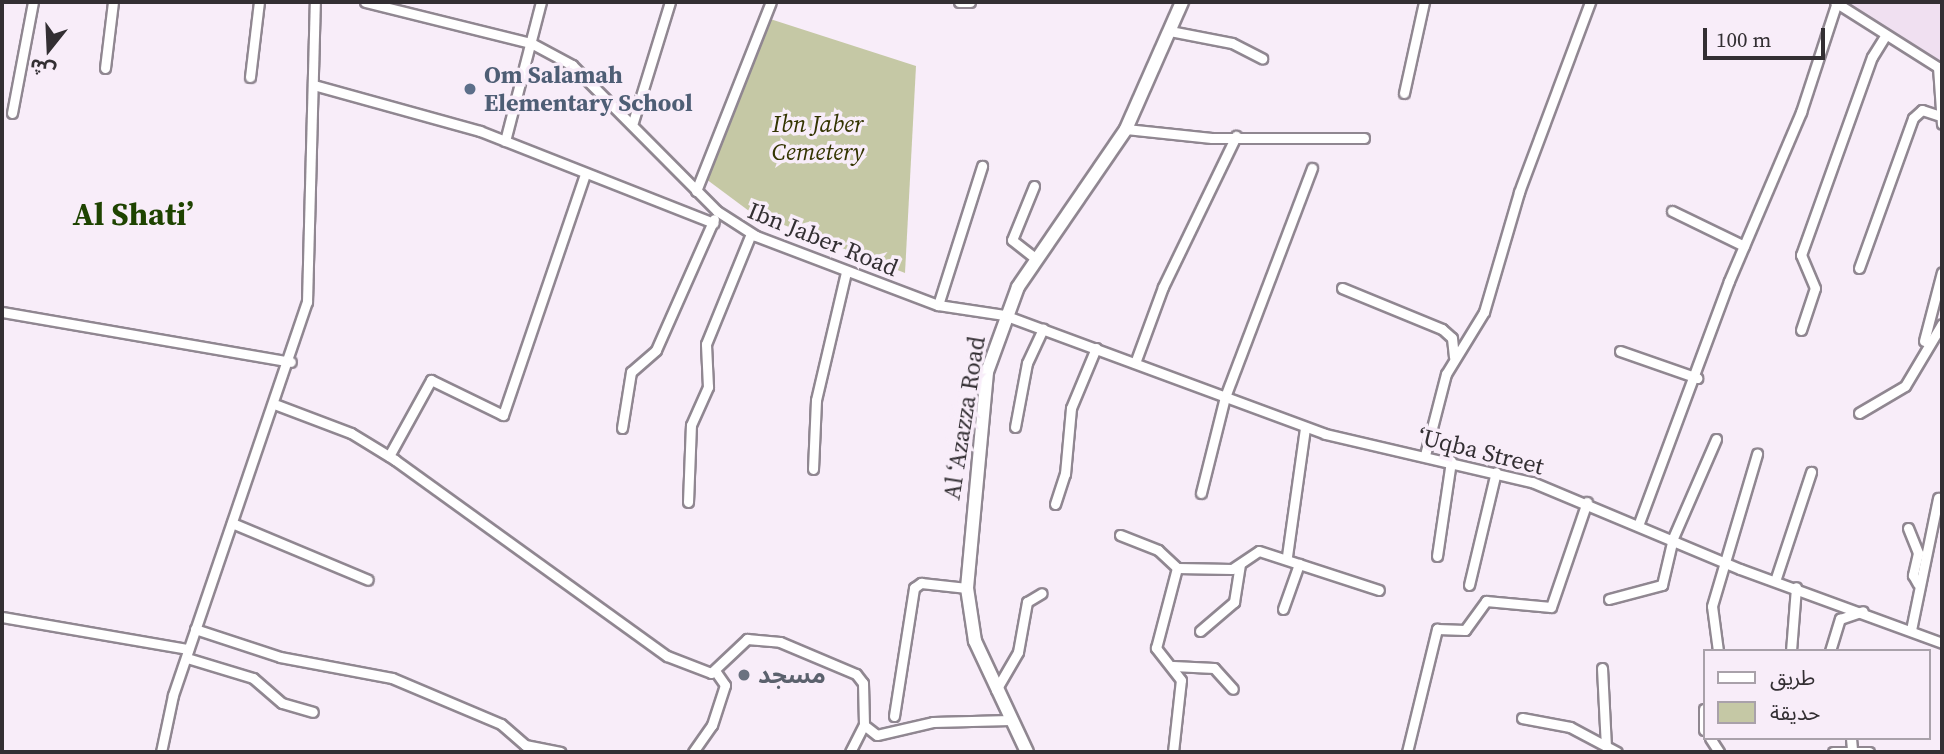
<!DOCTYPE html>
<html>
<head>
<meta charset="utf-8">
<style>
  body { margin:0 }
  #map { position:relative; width:1944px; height:754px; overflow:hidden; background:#f8edf9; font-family:"Source Serif 4","Noto Sans Arabic",serif }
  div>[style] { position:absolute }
  .built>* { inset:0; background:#f0e0f1 }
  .green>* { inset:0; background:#c5c8a5 }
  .roads { filter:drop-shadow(2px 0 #908791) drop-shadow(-2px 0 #908791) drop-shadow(0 2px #908791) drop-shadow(0 -2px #908791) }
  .street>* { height:9px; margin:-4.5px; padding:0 4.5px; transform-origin:4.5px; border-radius:4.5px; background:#fff }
  .secondary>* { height:12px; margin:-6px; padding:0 6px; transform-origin:6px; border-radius:6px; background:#fff }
  .dots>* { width:19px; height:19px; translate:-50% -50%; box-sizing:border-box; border:4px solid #f8edf9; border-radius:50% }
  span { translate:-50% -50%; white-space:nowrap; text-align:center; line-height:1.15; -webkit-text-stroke:7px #f8edf9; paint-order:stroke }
  .service-label { font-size:24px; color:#4e5e75; font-weight:700 }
  .left { translate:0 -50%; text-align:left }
  .park-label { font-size:24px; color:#333400; font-style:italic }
  .street-label { font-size:24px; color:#332f33 }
  .worship-label { font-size:24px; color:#5b616d; font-weight:700 }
  .district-label { font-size:32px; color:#1e4301; font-weight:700 }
  .frame { position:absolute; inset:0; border:4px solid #332f33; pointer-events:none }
  .legend { position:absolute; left:1703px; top:649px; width:228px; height:91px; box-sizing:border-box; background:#f8edf9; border:2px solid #a9a1aa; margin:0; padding:9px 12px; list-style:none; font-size:21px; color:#332f33 }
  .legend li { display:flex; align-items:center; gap:14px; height:35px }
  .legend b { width:35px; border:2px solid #a9a1aa }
  .north { position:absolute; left:14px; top:14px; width:70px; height:70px; -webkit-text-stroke:5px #f8edf9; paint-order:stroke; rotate:198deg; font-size:19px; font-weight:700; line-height:28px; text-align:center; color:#332f33 }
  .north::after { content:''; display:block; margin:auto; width:24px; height:32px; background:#332f33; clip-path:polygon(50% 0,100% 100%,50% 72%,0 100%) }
  .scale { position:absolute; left:1703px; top:28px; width:122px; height:32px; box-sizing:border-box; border:4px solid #332f33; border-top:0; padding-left:9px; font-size:21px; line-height:24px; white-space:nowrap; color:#332f33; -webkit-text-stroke:5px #f8edf9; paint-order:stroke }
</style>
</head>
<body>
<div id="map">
  <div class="built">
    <div style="clip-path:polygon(1847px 2px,1942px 2px,1942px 62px)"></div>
  </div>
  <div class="green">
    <div style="clip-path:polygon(764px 17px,916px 66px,905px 273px,749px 211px,702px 176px)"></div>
  </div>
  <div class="roads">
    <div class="street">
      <div style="left:365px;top:2px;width:171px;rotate:13.9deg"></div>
      <div style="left:531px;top:43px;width:47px;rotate:28.2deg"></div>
      <div style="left:572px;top:65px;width:206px;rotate:45.2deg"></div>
      <div style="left:717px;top:211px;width:46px;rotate:32.7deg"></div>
      <div style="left:756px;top:236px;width:195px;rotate:20.8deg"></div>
      <div style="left:938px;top:305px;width:67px;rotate:8.6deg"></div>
      <div style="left:1004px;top:315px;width:342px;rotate:20.3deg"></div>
      <div style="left:1325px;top:434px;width:212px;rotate:13.1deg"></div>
      <div style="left:1532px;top:482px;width:225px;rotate:22.7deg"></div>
      <div style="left:1740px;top:569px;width:215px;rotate:20.1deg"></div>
      <div style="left:959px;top:2px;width:11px"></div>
      <div style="left:1835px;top:2px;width:122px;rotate:32.3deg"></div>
      <div style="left:1938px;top:67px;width:57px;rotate:86deg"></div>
      <div style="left:1170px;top:31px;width:63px;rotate:11deg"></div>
      <div style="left:1232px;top:43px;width:34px;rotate:27deg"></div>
      <div style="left:105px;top:68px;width:66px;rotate:-83.1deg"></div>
      <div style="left:250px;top:77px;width:76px;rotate:-83.2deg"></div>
      <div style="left:314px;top:85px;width:172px;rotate:15.5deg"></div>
      <div style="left:480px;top:131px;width:251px;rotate:21.5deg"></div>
      <div style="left:1404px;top:93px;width:93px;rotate:-77.6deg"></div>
      <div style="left:12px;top:113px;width:113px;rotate:-79.3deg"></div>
      <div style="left:633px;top:122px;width:126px;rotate:-72.9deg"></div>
      <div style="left:1126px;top:129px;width:86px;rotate:6deg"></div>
      <div style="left:1212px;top:138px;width:152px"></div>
      <div style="left:505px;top:141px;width:144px;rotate:-75.5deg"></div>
      <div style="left:1034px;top:186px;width:58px;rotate:112.2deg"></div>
      <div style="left:1012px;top:240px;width:31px;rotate:38deg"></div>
      <div style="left:696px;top:191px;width:203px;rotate:-68.4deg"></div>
      <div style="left:1672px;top:211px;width:80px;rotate:25.9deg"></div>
      <div style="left:1859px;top:268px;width:159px;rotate:-70.2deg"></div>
      <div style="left:1913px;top:118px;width:12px;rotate:-42deg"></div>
      <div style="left:1922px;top:110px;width:16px;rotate:18deg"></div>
      <div style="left:1342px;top:288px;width:108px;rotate:22.3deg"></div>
      <div style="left:1442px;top:329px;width:13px;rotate:42deg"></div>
      <div style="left:1452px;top:338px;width:19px;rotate:84deg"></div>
      <div style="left:938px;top:305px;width:146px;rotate:-72.4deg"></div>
      <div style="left:2px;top:312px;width:293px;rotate:9.8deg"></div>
      <div style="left:1801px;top:330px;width:44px;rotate:-71.6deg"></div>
      <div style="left:1815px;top:288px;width:36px;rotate:-113deg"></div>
      <div style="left:1801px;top:255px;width:210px;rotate:-70.3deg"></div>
      <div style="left:1872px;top:57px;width:26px;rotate:-58deg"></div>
      <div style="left:1924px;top:341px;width:71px;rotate:-75.4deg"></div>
      <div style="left:1620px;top:351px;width:82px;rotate:19.3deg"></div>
      <div style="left:1135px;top:363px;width:81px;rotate:-69.8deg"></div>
      <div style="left:1163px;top:287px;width:168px;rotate:-64.2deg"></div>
      <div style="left:277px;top:405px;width:79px;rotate:20.7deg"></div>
      <div style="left:351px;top:433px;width:52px;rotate:31.5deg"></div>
      <div style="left:395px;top:460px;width:335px;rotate:35.8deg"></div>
      <div style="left:667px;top:656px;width:47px;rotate:21.1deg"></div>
      <div style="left:711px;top:673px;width:50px;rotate:-43.4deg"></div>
      <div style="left:747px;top:639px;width:33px;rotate:5deg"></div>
      <div style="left:780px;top:642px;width:82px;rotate:22.8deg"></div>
      <div style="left:856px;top:674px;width:11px;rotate:52deg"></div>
      <div style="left:863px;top:683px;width:42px;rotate:88.6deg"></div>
      <div style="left:864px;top:725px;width:16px;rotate:38deg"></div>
      <div style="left:877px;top:735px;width:57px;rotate:-13.1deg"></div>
      <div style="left:933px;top:722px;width:77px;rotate:-1.5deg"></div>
      <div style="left:1859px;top:413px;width:53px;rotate:-30.4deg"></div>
      <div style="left:1905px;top:386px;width:72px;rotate:-59.2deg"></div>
      <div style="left:1015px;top:427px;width:65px;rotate:-79.4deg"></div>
      <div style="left:1027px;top:363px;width:38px;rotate:-65deg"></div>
      <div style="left:622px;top:428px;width:57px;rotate:-80.9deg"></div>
      <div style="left:631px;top:372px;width:33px;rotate:-41deg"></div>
      <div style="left:656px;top:350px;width:143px;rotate:-66.1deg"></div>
      <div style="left:1425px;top:455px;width:84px;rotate:-75.5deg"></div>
      <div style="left:1446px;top:374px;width:73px;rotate:-58.5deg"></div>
      <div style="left:1484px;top:312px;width:125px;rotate:-73.7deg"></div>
      <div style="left:1519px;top:192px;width:203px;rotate:-69.5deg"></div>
      <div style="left:389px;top:456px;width:87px;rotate:-61.1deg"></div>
      <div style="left:431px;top:380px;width:80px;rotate:25.9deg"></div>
      <div style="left:503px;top:415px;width:251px;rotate:-71.2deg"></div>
      <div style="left:813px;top:469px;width:69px;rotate:-87.5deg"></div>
      <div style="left:816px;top:400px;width:131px;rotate:-76.8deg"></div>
      <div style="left:1201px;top:493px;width:99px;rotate:-76deg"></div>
      <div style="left:1225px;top:397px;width:245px;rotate:-69.2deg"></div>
      <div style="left:688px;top:502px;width:77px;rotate:-87.8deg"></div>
      <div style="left:691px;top:425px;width:42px;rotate:-65.9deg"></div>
      <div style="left:708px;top:387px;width:43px;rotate:-92.7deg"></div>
      <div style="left:706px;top:344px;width:119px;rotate:-67.8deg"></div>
      <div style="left:1055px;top:504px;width:32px;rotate:-72deg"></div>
      <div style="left:1065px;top:474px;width:66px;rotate:-84.8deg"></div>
      <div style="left:1071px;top:408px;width:65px;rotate:-67.4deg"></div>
      <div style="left:232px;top:523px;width:147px;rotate:22.7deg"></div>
      <div style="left:1639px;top:523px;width:258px;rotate:-69.6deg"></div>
      <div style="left:1729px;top:281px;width:184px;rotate:-66.9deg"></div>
      <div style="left:1801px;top:112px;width:116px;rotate:-71.9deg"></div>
      <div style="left:1908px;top:528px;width:27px;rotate:68deg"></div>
      <div style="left:1918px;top:553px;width:23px;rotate:103deg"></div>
      <div style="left:1913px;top:575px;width:10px;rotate:61deg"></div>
      <div style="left:1120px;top:535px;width:41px;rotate:21.5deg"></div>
      <div style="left:1158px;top:550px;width:26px;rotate:43deg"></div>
      <div style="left:1287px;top:556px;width:129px;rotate:-82deg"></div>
      <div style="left:1437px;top:556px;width:96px;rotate:-81.6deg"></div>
      <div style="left:1775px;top:581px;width:115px;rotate:-71.7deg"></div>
      <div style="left:1469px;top:585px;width:116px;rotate:-76.6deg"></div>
      <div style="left:1609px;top:599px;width:55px;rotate:-14.8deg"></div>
      <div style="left:1662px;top:585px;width:48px;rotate:-76.8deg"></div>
      <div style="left:1673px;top:538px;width:108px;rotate:-66.5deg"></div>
      <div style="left:1283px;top:609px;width:48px;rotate:-70.4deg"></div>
      <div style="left:2px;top:617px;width:189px;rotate:9.8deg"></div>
      <div style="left:195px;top:629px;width:89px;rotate:18.2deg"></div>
      <div style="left:280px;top:657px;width:114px;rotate:10.6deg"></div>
      <div style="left:392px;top:678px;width:118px;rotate:22.9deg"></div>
      <div style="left:501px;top:724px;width:32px;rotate:41deg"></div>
      <div style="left:525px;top:745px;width:36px;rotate:11deg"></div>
      <div style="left:1911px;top:630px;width:135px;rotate:-78.4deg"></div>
      <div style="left:1200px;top:631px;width:45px;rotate:-40.5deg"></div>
      <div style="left:1234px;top:602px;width:37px;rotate:-81deg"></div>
      <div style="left:1718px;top:651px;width:45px;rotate:-97.6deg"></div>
      <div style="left:1712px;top:606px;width:159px;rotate:-73.5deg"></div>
      <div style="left:1791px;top:651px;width:64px;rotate:-85.5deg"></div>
      <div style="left:1830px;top:651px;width:34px;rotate:-73deg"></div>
      <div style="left:1840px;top:619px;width:24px;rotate:-19deg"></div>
      <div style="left:187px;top:658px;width:69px;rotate:16.9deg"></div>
      <div style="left:253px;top:678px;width:38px;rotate:41deg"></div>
      <div style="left:282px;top:703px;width:32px;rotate:16deg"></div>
      <div style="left:1173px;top:666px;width:41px;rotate:2.8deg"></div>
      <div style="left:1214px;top:668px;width:28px;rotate:48deg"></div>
      <div style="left:1602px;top:668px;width:78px;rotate:87.1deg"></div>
      <div style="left:996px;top:690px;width:44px;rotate:-59.9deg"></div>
      <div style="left:1018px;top:652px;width:51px;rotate:-79.8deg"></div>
      <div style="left:1027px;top:602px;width:17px;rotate:-31deg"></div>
      <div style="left:1704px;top:709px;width:21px;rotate:90deg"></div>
      <div style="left:894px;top:716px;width:130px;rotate:-81.1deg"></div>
      <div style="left:914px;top:588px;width:9px;rotate:-36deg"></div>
      <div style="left:921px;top:583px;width:46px;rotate:6.2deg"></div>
      <div style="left:1522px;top:718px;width:49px;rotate:10.6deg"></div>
      <div style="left:1570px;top:727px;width:53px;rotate:28deg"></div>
      <div style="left:1710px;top:738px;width:17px;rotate:57deg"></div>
      <div style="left:1851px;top:738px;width:11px;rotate:85deg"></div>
      <div style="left:161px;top:752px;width:58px;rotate:-78.1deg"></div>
      <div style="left:173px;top:695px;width:415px;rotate:-71.2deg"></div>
      <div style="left:307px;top:302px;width:300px;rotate:-88.5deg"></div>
      <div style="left:693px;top:752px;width:33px;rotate:-55deg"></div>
      <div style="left:712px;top:725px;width:42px;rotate:-72deg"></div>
      <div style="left:725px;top:685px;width:16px;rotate:-125deg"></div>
      <div style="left:850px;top:752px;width:30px;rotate:-63deg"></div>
      <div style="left:1173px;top:752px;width:72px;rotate:-83.7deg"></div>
      <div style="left:1181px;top:680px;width:41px;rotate:-128deg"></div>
      <div style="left:1156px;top:648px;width:83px;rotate:-75.3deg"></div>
      <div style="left:1177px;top:568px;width:55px;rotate:1deg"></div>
      <div style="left:1232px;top:569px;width:32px;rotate:-34deg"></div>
      <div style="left:1259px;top:551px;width:126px;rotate:18deg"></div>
      <div style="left:1407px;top:752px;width:127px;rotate:-76.3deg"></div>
      <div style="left:1437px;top:629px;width:28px;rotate:2deg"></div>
      <div style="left:1465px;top:630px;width:36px;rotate:-54deg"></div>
      <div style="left:1486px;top:601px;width:65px;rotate:5.3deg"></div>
      <div style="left:1551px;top:607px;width:111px;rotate:-71.1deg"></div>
      <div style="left:1833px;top:752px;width:36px"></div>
    </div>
    <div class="secondary">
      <div style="left:1027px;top:752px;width:123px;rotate:-115.1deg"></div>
      <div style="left:975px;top:641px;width:54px;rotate:-98.6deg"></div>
      <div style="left:967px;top:588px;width:217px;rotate:-84.7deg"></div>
      <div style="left:987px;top:372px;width:90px;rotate:-70deg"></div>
      <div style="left:1018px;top:287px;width:191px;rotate:-55.6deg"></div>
      <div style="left:1126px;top:129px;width:139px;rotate:-66.2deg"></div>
    </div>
  </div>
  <div class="dots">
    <div style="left:470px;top:89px;background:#5c6f8a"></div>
    <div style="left:744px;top:675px;background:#6b7280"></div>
  </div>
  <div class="service-label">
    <span class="left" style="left:484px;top:89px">Om Salamah<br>Elementary School</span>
  </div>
  <div class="park-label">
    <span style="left:818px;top:138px">Ibn Jaber<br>Cemetery</span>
  </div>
  <div class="street-label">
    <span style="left:823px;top:239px;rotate:22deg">Ibn Jaber Road</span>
    <span style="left:964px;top:418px;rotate:-81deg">Al ‘Azazza Road</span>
    <span style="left:1481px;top:451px;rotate:14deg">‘Uqba Street</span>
  </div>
  <div class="worship-label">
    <span class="left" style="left:758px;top:675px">مسجد</span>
  </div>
  <div class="district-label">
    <span style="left:133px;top:214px">Al Shati’</span>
  </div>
  <div class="frame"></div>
  <ul class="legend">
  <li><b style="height:9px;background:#fff"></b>طريق</li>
  <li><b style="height:19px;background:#c5c8a5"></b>حديقة</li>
  </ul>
  <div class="north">ش</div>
  <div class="scale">100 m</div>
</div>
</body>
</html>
